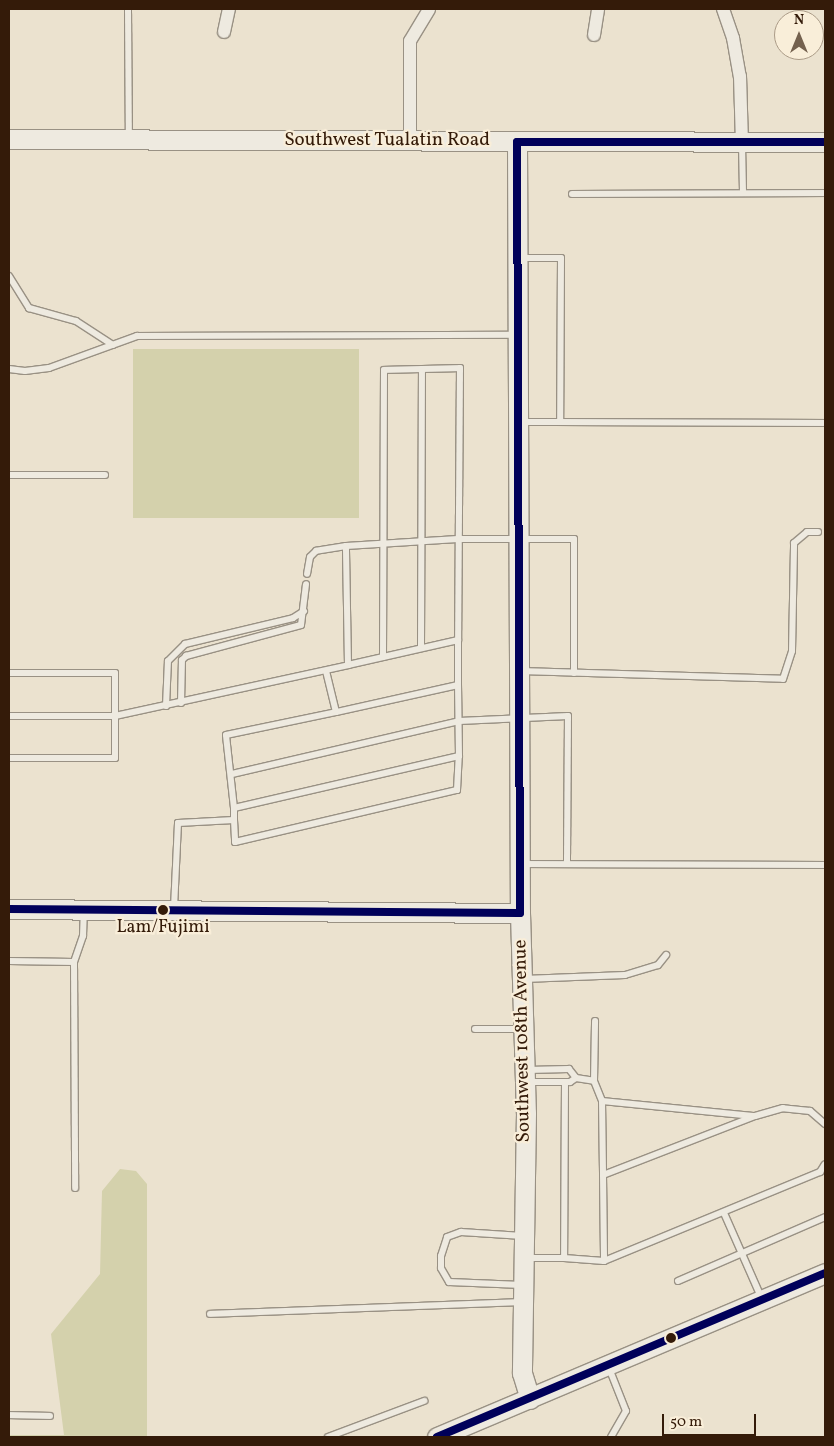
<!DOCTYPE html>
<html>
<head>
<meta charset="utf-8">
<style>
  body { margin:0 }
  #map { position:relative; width:834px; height:1446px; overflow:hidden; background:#ebe2cf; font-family:Vollkorn,serif }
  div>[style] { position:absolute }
  .green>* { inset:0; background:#d4d1ac; transform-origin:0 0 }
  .roads { filter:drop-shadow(1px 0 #999184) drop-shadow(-1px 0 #999184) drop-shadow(0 1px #999184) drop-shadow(0 -1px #999184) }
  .lane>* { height:6px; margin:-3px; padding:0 3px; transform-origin:3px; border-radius:3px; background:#eeeae0 }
  .street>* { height:12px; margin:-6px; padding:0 6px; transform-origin:6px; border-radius:6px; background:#eeeae0 }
  .secondary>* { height:19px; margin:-9.5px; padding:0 9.5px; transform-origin:9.5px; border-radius:9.5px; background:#eeeae0 }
  .bus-1>* { height:8px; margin:-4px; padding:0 4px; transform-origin:4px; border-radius:4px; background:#00005a }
  .dots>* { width:14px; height:14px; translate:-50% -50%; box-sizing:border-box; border:2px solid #f9eed9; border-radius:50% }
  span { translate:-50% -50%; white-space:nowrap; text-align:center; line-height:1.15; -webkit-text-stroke:4.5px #f9eed9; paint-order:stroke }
  .bus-label { font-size:18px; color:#341b09 }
  .street-label { font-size:19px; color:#341b09 }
  .frame { position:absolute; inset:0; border:10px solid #341b09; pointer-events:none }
  .north { position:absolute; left:774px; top:10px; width:50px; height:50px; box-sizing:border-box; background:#f9eed9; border:1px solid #aa9a86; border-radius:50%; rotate:0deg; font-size:14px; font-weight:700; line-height:20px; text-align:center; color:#341b09 }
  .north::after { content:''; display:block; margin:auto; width:18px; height:22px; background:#74614e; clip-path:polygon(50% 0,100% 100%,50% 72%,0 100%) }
  .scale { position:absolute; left:662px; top:1414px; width:94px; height:22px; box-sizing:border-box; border:2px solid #341b09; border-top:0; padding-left:6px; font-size:15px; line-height:18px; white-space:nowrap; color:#341b09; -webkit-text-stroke:4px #f9eed9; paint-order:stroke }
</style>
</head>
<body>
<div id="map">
  <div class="green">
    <div style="left:359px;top:349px;width:169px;height:226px;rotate:90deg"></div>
    <div style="clip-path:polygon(120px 1169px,136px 1171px,147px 1184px,147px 1437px,9px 1437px,9px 1435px,64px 1435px,51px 1334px,100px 1274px,102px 1191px)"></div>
  </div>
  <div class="roads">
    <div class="lane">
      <div style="left:128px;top:9px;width:130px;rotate:89.6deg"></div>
      <div style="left:742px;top:144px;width:49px;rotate:88.8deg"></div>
      <div style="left:572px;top:194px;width:253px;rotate:-0.2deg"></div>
      <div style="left:518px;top:258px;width:43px"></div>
      <div style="left:561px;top:258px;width:164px;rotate:90.3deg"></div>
      <div style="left:560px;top:422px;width:39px;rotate:180deg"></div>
      <div style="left:9px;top:276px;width:38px;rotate:58deg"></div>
      <div style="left:29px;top:308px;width:49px;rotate:15.5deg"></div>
      <div style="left:76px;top:321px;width:44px;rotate:33deg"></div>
      <div style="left:9px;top:369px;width:16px;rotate:7deg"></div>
      <div style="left:25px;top:371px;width:24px;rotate:-7deg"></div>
      <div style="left:49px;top:368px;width:94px;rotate:-20deg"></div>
      <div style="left:137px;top:336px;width:379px;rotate:-0.2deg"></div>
      <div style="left:560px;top:422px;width:265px;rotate:0.2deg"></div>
      <div style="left:9px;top:475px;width:96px"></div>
      <div style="left:346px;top:546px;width:112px;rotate:-3.6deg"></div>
      <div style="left:458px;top:539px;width:116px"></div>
      <div style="left:574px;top:539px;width:134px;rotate:90deg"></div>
      <div style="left:421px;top:648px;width:279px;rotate:-89.8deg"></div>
      <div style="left:383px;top:657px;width:287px;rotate:-89.8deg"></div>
      <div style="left:384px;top:370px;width:76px;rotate:-1.5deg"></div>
      <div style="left:460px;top:368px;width:272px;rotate:90.4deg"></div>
      <div style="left:348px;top:665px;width:113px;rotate:-12.8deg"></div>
      <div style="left:458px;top:640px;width:45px;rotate:90deg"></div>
      <div style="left:520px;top:671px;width:263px;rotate:1.7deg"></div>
      <div style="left:783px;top:679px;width:29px;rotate:-72deg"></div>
      <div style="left:792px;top:651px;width:108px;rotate:-88.9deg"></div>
      <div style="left:794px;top:543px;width:17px;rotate:-40deg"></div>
      <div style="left:807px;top:532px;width:11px"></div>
      <div style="left:9px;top:673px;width:106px"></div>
      <div style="left:115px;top:673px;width:85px;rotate:90deg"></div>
      <div style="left:115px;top:758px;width:106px;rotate:180deg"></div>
      <div style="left:181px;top:703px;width:43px;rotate:-88.7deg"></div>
      <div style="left:182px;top:660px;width:6px;rotate:-45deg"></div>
      <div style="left:186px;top:656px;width:119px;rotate:-15.1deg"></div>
      <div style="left:301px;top:625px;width:41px;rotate:-83deg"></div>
      <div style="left:166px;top:706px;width:45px;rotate:-87.5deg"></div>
      <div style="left:168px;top:661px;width:24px;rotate:-45deg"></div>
      <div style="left:185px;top:644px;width:111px;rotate:-13.5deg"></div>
      <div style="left:293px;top:618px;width:13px;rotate:-32deg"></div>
      <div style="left:9px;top:716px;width:106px"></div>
      <div style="left:115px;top:716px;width:239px;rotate:-12.3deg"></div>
      <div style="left:348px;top:665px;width:119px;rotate:-91deg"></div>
      <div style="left:346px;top:546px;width:30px;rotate:171deg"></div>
      <div style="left:316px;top:551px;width:8px;rotate:135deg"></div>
      <div style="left:310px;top:557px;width:17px;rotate:100deg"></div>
      <div style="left:232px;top:774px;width:233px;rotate:-13.1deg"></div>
      <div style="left:459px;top:721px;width:109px;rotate:-2.6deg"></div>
      <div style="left:568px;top:716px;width:148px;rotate:90.4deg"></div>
      <div style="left:234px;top:808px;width:73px;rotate:-96.3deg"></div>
      <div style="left:226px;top:735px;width:112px;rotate:-11.8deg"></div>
      <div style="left:234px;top:820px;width:12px;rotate:-90deg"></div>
      <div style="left:234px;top:808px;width:231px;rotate:-13deg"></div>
      <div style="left:459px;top:756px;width:71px;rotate:-90.8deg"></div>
      <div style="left:458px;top:685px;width:125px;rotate:167.5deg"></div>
      <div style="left:336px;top:712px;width:42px;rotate:-103.7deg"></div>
      <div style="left:521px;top:864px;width:304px;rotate:0.2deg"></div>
      <div style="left:174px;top:908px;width:85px;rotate:-87.3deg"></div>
      <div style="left:178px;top:823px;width:56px;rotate:-3.1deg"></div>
      <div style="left:234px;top:820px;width:22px;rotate:87deg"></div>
      <div style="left:235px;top:842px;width:228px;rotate:-13.2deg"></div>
      <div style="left:457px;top:790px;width:34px;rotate:-87deg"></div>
      <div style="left:9px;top:961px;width:65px;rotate:0.9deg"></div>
      <div style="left:74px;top:962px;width:28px;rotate:-71deg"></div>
      <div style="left:83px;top:936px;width:25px;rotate:-88deg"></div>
      <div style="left:74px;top:962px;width:226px;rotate:89.7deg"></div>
      <div style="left:524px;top:979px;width:101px;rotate:-2.3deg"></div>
      <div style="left:625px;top:975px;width:34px;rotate:-17deg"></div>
      <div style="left:658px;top:965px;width:13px;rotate:-51deg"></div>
      <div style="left:475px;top:1029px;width:46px"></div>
      <div style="left:527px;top:1070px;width:42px;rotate:-1.4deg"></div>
      <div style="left:569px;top:1069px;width:11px;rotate:52deg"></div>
      <div style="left:594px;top:1081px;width:60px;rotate:-89deg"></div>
      <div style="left:527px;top:1082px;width:43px"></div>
      <div style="left:570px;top:1082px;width:7px;rotate:-34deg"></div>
      <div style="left:576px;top:1078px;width:18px;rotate:9deg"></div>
      <div style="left:594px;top:1081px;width:22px;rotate:68deg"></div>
      <div style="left:602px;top:1101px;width:74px;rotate:89.2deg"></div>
      <div style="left:565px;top:1082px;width:176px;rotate:90.3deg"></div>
      <div style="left:564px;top:1258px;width:40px;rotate:4.3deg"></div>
      <div style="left:602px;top:1101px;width:152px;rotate:5.7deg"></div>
      <div style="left:825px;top:1124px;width:20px;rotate:-139deg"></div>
      <div style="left:810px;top:1111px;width:27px;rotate:-174deg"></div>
      <div style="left:783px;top:1108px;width:29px;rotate:164deg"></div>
      <div style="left:755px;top:1116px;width:163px;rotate:158.8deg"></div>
      <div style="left:603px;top:1175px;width:86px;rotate:89.3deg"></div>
      <div style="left:604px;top:1261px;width:234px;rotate:-22.4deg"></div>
      <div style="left:820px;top:1172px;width:9px;rotate:-58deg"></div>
      <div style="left:724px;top:1213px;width:94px;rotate:66.2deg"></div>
      <div style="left:525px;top:1258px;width:39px"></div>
      <div style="left:678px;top:1281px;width:160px;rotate:-23.5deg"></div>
      <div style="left:522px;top:1285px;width:73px;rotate:-177.6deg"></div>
      <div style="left:449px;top:1282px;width:16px;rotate:-120deg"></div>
      <div style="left:441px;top:1268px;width:12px;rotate:-90deg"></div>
      <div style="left:441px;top:1256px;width:20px;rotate:-72deg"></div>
      <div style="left:447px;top:1237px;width:15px;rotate:-20deg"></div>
      <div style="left:461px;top:1232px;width:62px;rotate:3.7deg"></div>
      <div style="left:210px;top:1314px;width:310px;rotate:-2.2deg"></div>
      <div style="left:609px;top:1368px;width:46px;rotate:68.4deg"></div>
      <div style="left:626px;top:1411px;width:30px;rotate:120deg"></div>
      <div style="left:9px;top:1415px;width:41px;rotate:1.4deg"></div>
      <div style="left:328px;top:1437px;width:103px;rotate:-20.6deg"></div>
    </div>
    <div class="street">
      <div style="left:723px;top:9px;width:31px;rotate:71deg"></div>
      <div style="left:733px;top:38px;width:39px;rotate:80deg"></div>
      <div style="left:740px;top:76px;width:66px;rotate:88.3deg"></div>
      <div style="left:224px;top:32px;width:24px;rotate:-78deg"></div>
      <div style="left:594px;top:35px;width:26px;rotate:-81deg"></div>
      <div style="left:410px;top:141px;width:100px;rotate:-90deg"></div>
      <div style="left:410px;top:41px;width:37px;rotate:-59deg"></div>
    </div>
    <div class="secondary">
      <div style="left:9px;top:139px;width:816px;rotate:0.21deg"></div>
      <div style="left:517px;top:142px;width:771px;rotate:89.78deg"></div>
      <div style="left:520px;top:913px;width:200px;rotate:88.3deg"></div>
      <div style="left:526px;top:1113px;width:260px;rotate:90.9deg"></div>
      <div style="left:522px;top:1373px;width:27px;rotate:73deg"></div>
      <div style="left:9px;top:909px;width:511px;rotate:0.45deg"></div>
      <div style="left:437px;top:1437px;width:421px;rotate:-22.9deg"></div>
    </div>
  </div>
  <div class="bus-1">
    <div style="left:9px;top:909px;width:511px;rotate:0.45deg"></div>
    <div style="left:520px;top:913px;width:771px;rotate:-90.22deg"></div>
    <div style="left:517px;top:142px;width:308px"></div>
    <div style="left:437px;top:1437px;width:421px;rotate:-22.9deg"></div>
  </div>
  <div class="dots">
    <div style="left:163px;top:910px;background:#341b09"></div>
    <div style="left:671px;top:1338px;background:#341b09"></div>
  </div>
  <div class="bus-label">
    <span style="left:163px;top:928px">Lam/Fujimi</span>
  </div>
  <div class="street-label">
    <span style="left:387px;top:141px">Southwest Tualatin Road</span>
    <span style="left:523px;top:1041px;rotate:-91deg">Southwest 108th Avenue</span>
  </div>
  <div class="frame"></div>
  <div class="north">N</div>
  <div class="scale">50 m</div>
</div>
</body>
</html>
